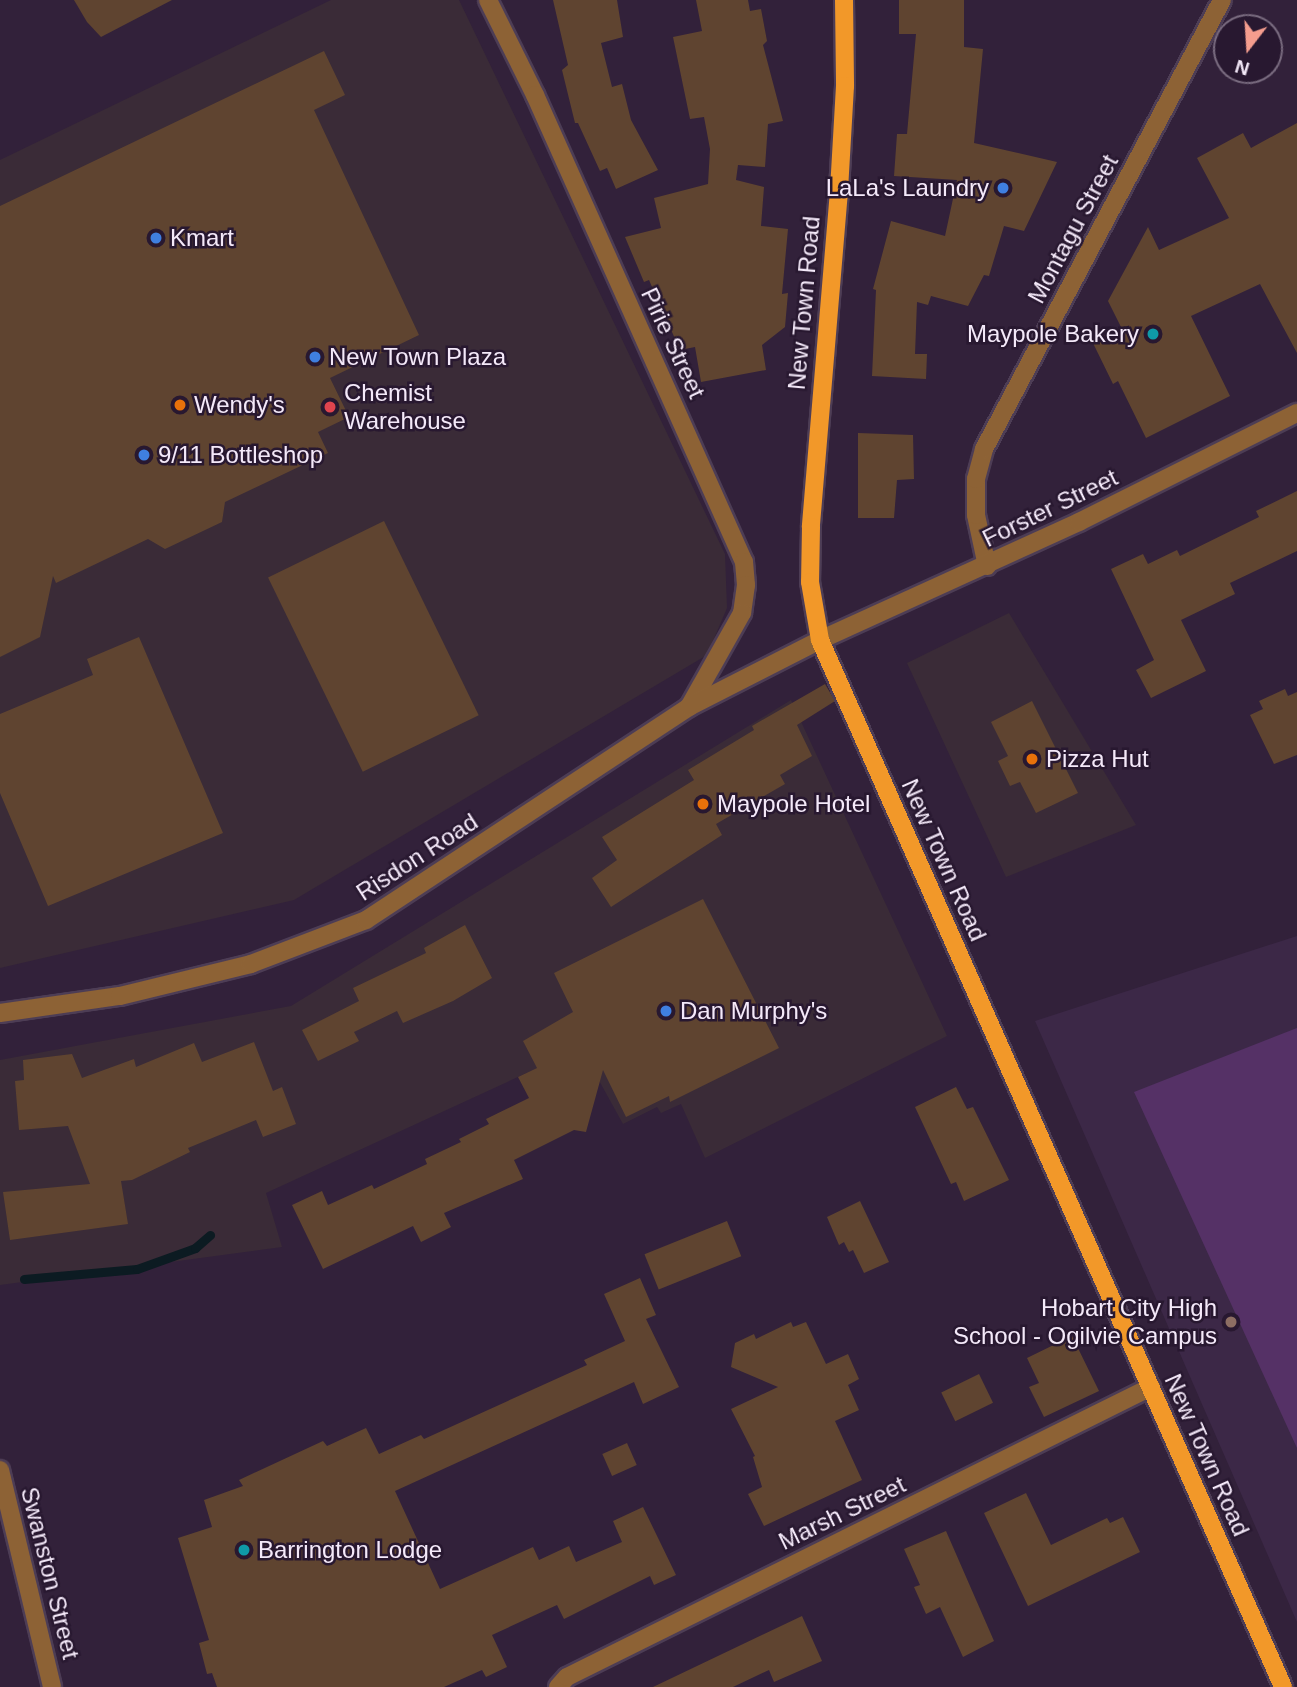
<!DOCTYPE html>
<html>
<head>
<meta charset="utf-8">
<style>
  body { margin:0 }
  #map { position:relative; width:1297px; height:1687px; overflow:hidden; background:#32213a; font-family:Helvetica,sans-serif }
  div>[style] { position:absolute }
  .commercial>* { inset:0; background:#3a2b37 }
  .built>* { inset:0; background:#3c2847 }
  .green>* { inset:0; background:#553166 }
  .stream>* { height:9px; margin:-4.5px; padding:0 4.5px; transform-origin:4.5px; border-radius:4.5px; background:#0c1b22 }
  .building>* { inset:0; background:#5f4430; transform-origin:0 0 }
  .roads { filter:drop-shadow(2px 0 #4d3d55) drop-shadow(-2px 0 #4d3d55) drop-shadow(0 2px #4d3d55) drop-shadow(0 -2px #4d3d55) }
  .minor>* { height:18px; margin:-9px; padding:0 9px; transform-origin:9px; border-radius:9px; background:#8d6235 }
  .major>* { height:18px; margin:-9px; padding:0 9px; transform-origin:9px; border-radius:9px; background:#f29829 }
  .dots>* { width:19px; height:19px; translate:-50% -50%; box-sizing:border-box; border:4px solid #281830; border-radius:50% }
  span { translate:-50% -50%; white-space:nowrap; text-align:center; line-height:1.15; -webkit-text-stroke:5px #281830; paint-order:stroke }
  .poi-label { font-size:24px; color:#f4e9f9 }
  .right { translate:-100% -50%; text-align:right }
  .left { translate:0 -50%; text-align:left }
  .street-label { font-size:24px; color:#f4e9f9 }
  .north { position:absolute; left:1213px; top:14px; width:70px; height:70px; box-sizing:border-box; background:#281830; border:2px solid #7a6c80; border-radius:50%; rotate:197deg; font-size:19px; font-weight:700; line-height:28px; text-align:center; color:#f4e9f9 }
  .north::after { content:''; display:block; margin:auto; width:24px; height:32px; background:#f59d8e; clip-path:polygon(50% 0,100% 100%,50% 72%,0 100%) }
</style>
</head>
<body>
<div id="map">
  <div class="commercial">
    <div style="clip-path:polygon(331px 0,459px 0,725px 554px,727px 608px,707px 655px,294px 900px,0 968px,0 160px)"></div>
    <div style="clip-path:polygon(1009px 613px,1136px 825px,1006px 877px,907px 663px)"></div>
    <div style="clip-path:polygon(791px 700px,947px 1036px,705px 1158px,681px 1104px,661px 1113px,657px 1107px,623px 1124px,581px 1048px,266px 1193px,282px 1247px,0 1285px,0 1060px,291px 1006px)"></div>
  </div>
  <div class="built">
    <div style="clip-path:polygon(1297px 936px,1297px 1622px,1035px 1021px)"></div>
  </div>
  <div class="green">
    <div style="clip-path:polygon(1297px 1028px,1297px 1448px,1134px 1092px)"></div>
  </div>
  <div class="stream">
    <div style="left:24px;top:1279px;width:113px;rotate:-5.1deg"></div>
    <div style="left:137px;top:1269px;width:62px;rotate:-19.9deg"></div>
    <div style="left:195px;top:1248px;width:20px;rotate:-41deg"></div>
  </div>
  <div class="building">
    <div style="clip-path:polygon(74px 0,172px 0,101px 37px,87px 22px)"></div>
    <div style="clip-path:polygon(553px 0,617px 0,623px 37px,601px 43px,612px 87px,622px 84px,631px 120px,658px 170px,616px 189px,607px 168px,600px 171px,578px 123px,575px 123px,562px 70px,568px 65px)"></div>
    <div style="clip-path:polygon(696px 0,748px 0,750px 11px,761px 9px,767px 41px,763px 45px,783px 121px,768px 124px,765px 167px,738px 165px,736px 180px,764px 187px,761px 226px,788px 229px,782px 294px,788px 293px,785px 327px,762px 345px,766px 370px,701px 382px,695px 347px,680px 350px,649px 280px,644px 282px,625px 237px,661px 228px,654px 198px,708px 184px,710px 149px,704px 117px,690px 119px,673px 37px,702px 31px)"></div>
    <div style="clip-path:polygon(899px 0,964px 0,964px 47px,983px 49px,974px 143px,1057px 162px,1024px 231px,1004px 226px,989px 276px,984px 275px,968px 306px,931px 296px,928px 305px,917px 302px,915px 354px,927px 354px,926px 379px,872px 376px,876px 290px,873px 289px,891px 221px,945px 236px,957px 180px,894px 176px,897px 134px,907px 134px,916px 34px,899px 34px)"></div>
    <div style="clip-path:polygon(324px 51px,345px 95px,314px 110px,419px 335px,330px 378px,349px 417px,318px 432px,328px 453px,225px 502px,222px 522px,165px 549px,148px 539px,56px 583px,53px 576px,40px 637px,0 657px,0 206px)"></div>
    <div style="clip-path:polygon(1297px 123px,1297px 353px,1260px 284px,1191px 316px,1230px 396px,1146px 438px,1118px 381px,1113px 384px,1092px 341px,1121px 327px,1108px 301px,1148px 227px,1159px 250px,1229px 218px,1197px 158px,1243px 133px,1251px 148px)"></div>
    <div style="clip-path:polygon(858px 433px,913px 435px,914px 479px,897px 480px,894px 518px,858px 518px)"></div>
    <div style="clip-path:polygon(1297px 491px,1297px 551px,1230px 583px,1235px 594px,1181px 620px,1206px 671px,1151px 698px,1136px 670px,1154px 660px,1111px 569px,1143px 554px,1148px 564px,1177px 550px,1180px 556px,1259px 517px,1256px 511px)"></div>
    <div style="left:384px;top:521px;width:216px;height:129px;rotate:64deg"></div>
    <div style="clip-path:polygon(139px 637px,223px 833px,48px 906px,0 793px,0 714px,93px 675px,87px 659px)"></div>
    <div style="clip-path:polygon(825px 684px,835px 701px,797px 725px,812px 756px,780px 775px,785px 784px,716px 824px,722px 835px,611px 907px,592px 878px,617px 860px,602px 837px,694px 780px,688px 770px,754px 730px,752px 726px)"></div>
    <div style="clip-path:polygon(1285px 689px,1288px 696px,1297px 692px,1297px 755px,1274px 764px,1250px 715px,1263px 709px,1259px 701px)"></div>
    <div style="clip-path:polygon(1032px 701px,1078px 793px,1036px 813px,1020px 782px,1010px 786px,998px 761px,1008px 756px,991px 722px)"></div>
    <div style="clip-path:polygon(703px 899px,779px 1048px,670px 1102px,669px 1096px,626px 1117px,603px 1070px,586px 1132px,574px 1130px,514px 1160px,523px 1179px,444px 1213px,451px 1227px,421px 1242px,413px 1226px,323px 1269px,292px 1205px,322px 1191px,328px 1205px,372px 1185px,374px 1189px,427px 1164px,425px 1159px,461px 1142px,459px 1139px,489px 1124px,486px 1119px,529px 1098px,518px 1077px,537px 1068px,523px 1041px,573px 1012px,554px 973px)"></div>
    <div style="clip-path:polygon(465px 925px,492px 978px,453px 1001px,403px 1023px,397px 1011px,354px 1032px,359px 1041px,318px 1061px,302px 1030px,359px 1001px,353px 988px,426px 953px,424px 948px)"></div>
    <div style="clip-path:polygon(254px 1042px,273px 1091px,282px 1087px,296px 1124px,263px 1137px,256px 1120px,188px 1148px,190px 1152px,132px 1180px,121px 1181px,128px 1224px,10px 1240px,3px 1192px,90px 1184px,68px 1126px,19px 1130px,15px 1081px,24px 1080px,23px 1060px,72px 1054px,82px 1078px,134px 1059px,136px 1067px,194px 1043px,202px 1062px)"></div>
    <div style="clip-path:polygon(956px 1087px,967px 1109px,973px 1107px,1009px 1180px,964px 1201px,956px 1182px,951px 1184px,915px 1107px)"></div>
    <div style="clip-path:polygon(860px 1201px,889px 1262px,864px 1273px,853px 1250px,849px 1252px,844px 1242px,839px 1245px,827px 1217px)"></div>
    <div style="left:727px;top:1221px;width:38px;height:89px;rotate:68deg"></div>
    <div style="clip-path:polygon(640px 1278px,656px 1315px,646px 1319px,679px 1387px,643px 1404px,634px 1382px,395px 1491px,440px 1589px,533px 1547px,539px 1560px,569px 1546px,576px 1562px,622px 1542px,613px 1521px,643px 1507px,676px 1575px,654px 1585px,650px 1576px,564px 1619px,557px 1605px,492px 1635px,507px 1667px,486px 1677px,482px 1670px,444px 1687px,217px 1687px,212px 1673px,207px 1674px,199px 1643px,209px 1640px,178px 1538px,212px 1527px,204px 1500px,243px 1486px,239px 1480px,323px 1441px,327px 1446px,366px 1428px,379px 1454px,421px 1435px,424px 1439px,587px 1365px,584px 1360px,625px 1341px,604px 1294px)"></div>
    <div style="clip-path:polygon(791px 1322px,793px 1327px,806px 1322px,826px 1364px,848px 1354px,859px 1379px,848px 1385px,859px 1410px,835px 1421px,862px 1480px,764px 1526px,748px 1494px,762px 1487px,753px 1457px,755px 1456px,731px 1409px,778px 1387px,731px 1367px,735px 1343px,754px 1334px,756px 1339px)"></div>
    <div style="clip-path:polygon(1072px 1336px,1099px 1391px,1044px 1417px,1029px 1387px,1039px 1383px,1027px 1358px)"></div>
    <div style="left:979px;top:1374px;width:32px;height:42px;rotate:64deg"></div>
    <div style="left:627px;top:1443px;width:24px;height:27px;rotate:66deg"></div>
    <div style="clip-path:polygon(1026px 1493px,1051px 1545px,1107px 1518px,1110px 1523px,1123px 1517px,1140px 1552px,1028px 1606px,984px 1513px)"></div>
    <div style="clip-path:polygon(946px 1531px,994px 1641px,963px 1657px,940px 1607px,926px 1614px,914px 1587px,920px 1585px,904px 1549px)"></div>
    <div style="clip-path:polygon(802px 1616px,822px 1661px,774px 1682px,769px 1670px,733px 1687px,653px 1687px)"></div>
  </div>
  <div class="roads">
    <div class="minor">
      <div style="left:488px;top:0;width:106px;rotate:63.7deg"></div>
      <div style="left:535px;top:95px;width:512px;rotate:65.89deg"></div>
      <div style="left:744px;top:562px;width:23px;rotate:85deg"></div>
      <div style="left:746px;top:585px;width:28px;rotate:98deg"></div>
      <div style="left:742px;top:613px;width:108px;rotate:119.4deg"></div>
      <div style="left:987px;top:566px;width:52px;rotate:-102.2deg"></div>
      <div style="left:976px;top:515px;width:36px;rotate:-90deg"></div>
      <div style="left:976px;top:479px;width:31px;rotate:-75deg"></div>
      <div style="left:984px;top:449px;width:508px;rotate:-62.07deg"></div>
      <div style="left:0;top:1013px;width:121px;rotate:-8.1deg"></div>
      <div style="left:120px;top:996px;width:135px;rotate:-13.7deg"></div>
      <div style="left:251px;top:964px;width:123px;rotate:-20.9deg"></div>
      <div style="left:366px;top:920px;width:387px;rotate:-33.4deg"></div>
      <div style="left:689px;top:707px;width:147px;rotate:-27.1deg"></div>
      <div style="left:820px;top:640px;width:285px;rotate:-24.5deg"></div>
      <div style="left:1079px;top:522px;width:244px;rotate:-26.6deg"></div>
      <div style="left:0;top:1470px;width:223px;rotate:76.5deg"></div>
      <div style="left:558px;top:1687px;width:13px;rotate:-48deg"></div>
      <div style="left:567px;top:1677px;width:652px;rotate:-26.41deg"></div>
    </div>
    <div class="major">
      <div style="left:844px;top:0;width:86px;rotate:89.3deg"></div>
      <div style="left:845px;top:86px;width:105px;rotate:93.3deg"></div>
      <div style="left:839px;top:191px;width:337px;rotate:94.8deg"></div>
      <div style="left:811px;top:527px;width:55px;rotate:91deg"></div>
      <div style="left:810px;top:582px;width:59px;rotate:80.2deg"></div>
      <div style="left:820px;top:640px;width:1145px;rotate:66.14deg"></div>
    </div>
  </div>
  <div class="dots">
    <div style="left:1003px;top:188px;background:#3f7fe0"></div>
    <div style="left:156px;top:238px;background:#3f7fe0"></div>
    <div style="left:1153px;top:334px;background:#0f9aa8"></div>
    <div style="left:315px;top:357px;background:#3f7fe0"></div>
    <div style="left:180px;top:405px;background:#e8710a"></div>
    <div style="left:330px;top:407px;background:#e0444e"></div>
    <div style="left:144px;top:455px;background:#3f7fe0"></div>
    <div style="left:1032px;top:759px;background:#e8710a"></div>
    <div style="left:703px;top:804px;background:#e8710a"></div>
    <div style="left:666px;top:1011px;background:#3f7fe0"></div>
    <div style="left:1231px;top:1322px;background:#8d6e63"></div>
    <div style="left:244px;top:1550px;background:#0f9aa8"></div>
  </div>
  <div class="poi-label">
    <span class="right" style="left:989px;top:188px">LaLa's Laundry</span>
    <span class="left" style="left:170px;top:238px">Kmart</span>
    <span class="right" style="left:1139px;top:334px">Maypole Bakery</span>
    <span class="left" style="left:329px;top:357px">New Town Plaza</span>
    <span class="left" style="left:344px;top:407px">Chemist<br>Warehouse</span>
    <span class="left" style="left:194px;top:405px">Wendy's</span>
    <span class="left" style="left:158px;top:455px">9/11 Bottleshop</span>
    <span class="left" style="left:1046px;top:759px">Pizza Hut</span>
    <span class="left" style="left:717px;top:804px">Maypole Hotel</span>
    <span class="left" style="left:680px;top:1011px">Dan Murphy's</span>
    <span class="right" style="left:1217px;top:1322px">Hobart City High<br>School - Ogilvie Campus</span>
    <span class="left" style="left:258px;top:1550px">Barrington Lodge</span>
  </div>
  <div class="street-label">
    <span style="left:1073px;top:229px;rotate:-62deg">Montagu Street</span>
    <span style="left:804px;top:303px;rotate:-85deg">New Town Road</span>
    <span style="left:673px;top:343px;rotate:65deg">Pirie Street</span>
    <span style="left:1050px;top:508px;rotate:-26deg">Forster Street</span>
    <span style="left:417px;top:857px;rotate:-33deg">Risdon Road</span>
    <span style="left:944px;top:860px;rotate:66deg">New Town Road</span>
    <span style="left:1207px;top:1455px;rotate:66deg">New Town Road</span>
    <span style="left:842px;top:1513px;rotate:-26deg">Marsh Street</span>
    <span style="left:50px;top:1573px;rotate:76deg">Swanston Street</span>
  </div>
  <div class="north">N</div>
</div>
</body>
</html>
